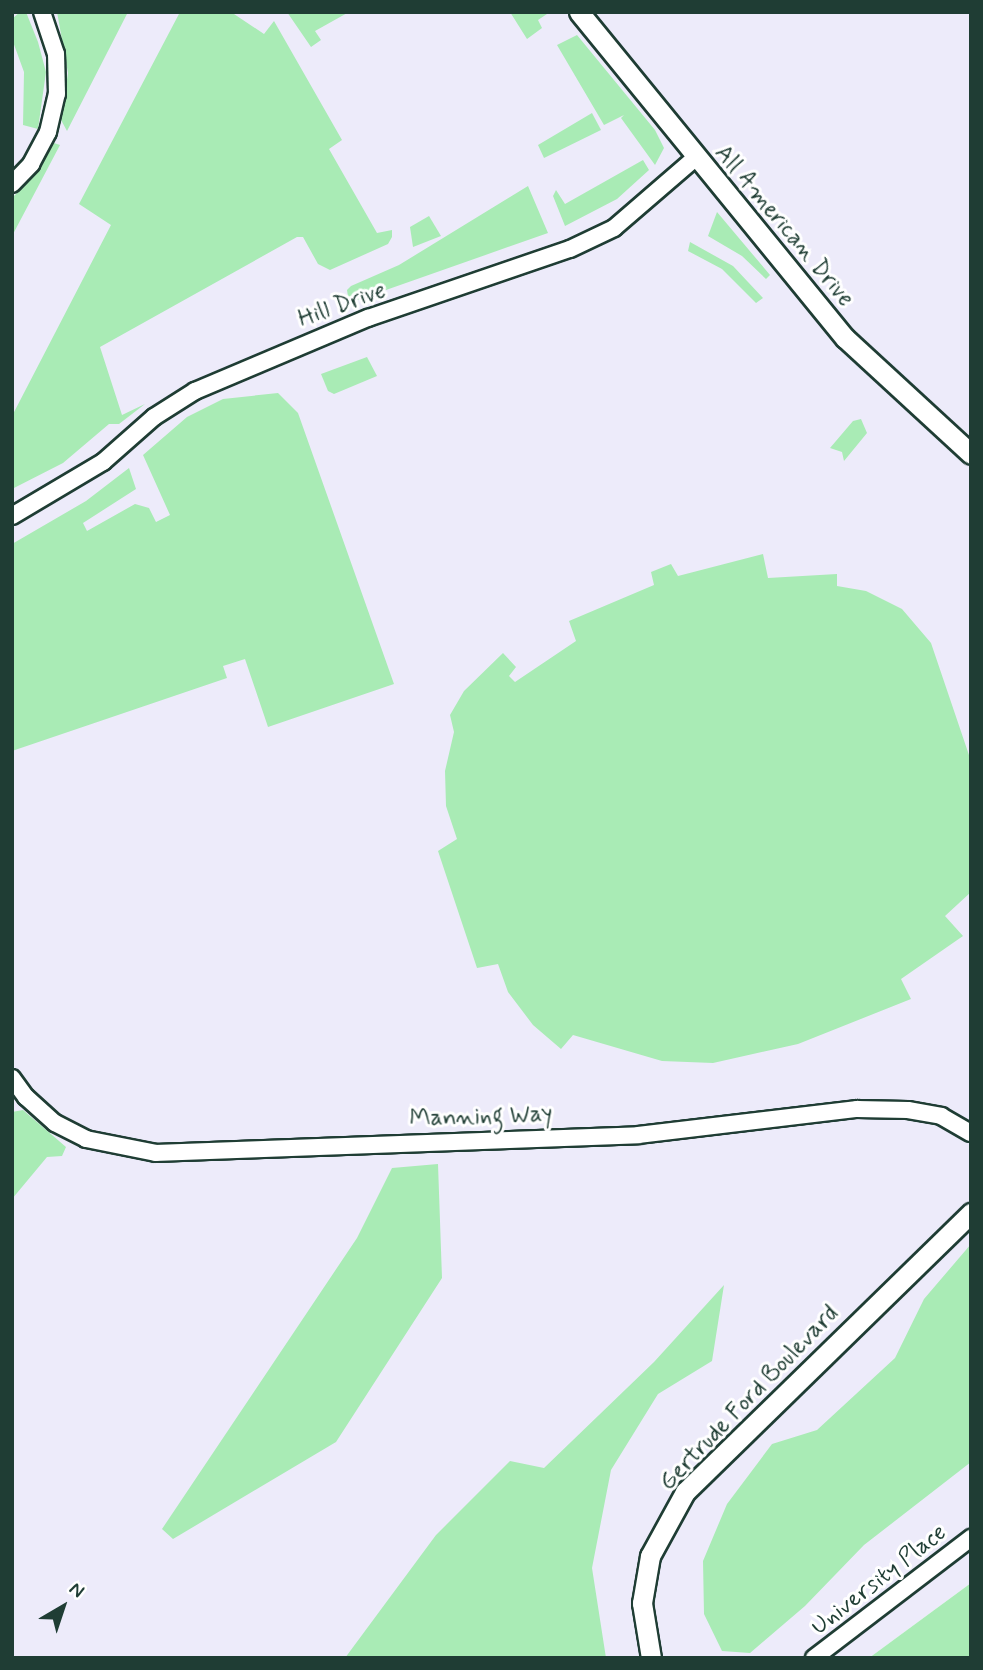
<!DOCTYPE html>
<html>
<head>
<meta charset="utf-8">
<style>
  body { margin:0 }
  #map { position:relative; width:983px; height:1670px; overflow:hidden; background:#fff; font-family:Mynerve,sans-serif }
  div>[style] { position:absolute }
  .built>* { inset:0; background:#edebfa }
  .green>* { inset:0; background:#a9ebb5 }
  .roads { filter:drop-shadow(2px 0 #1f3d34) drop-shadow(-2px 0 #1f3d34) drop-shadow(0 2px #1f3d34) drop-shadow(0 -2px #1f3d34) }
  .minor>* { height:16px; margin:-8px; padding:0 8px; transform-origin:8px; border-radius:8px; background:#fff }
  .tertiary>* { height:19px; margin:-9.5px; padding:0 9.5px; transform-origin:9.5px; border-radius:9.5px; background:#fff }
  span { translate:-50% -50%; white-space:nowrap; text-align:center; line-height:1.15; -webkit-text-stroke:6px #fff; paint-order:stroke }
  .street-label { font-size:24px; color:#1f3d34 }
  .frame { position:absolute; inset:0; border:14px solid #1f3d34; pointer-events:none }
  .north { position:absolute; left:28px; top:1572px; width:70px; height:70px; -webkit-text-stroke:5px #fff; paint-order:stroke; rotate:39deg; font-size:19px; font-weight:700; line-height:28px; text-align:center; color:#1f3d34 }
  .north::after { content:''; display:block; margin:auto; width:24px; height:32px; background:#1f3d34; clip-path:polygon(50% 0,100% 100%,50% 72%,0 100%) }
</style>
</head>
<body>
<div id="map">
  <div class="built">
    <div style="clip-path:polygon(12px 12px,971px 12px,971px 1583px,869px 1658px,12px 1658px)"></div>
  </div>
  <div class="green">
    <div style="clip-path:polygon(20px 12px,26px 12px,38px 42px,46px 72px,38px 129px,23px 125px,24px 72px,12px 39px,12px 19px)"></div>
    <div style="clip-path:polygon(57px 12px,128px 12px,67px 131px,61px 120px,68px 73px)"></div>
    <div style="clip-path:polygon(180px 12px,231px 12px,264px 34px,274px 21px,342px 140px,329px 149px,377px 233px,392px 230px,392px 237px,388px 244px,330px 270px,318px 264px,303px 237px,297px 237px,100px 347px,122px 415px,145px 404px,119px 424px,109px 424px,63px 463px,12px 489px,12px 416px,111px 225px,79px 204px)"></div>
    <div style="clip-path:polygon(287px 12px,349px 12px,315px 31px,321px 40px,311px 47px)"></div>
    <div style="clip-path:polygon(510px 12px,550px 12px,538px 20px,542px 28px,527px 39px)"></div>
    <div style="clip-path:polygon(577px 35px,655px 130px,664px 148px,655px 165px,621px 118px,624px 115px,604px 125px,557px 45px)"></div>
    <div style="clip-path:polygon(592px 113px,601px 130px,544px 158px,538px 145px)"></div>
    <div style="clip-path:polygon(54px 143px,60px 145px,12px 236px,12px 198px,34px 176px)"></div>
    <div style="clip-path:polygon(643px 160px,649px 170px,617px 199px,565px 226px,553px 196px,556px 190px,565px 204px)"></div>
    <div style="clip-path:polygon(528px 186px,548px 233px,349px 303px,347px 290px,351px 286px,399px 265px)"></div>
    <div style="clip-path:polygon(717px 212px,770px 275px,766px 279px,742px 256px,708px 236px)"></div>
    <div style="clip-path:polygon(429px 216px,441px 236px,413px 247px,410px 227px)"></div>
    <div style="clip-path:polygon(690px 242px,733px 266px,763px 298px,756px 303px,722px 269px,688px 251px)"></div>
    <div style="clip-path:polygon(367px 357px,377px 376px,334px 394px,328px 391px,321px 374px)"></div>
    <div style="clip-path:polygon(278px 393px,298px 413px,394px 684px,268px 727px,245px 659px,223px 666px,227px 678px,12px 751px,12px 544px,86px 501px,129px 468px,136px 489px,83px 523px,87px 531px,135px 504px,149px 508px,156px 522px,170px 515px,143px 455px,187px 417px,223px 399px)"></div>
    <div style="clip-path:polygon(861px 419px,867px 433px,844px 461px,842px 452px,830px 448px,853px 421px)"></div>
    <div style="clip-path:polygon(763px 554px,768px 578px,837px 574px,837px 586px,866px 591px,902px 609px,931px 643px,971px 761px,971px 892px,945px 916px,963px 936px,901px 979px,911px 999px,798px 1044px,713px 1063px,662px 1061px,573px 1035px,561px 1049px,533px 1025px,508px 992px,498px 964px,477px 968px,438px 851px,457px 839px,446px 806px,445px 771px,454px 732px,450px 715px,464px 691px,503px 653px,516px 667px,509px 676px,515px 682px,576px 641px,569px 621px,654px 585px,651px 572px,671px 564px,678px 576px)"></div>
    <div style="clip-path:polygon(23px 1110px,66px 1147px,62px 1156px,47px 1157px,12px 1199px,12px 1112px)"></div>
    <div style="clip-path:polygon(438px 1164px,442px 1278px,336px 1442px,173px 1539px,162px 1529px,357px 1238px,392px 1168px)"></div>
    <div style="clip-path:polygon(971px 1244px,971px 1462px,864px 1545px,805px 1606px,750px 1653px,722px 1651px,704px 1614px,703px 1561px,727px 1504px,772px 1444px,817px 1430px,895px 1358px,924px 1299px)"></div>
    <div style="clip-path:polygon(724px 1285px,712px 1361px,658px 1394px,611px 1470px,592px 1568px,606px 1658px,345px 1658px,436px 1535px,510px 1461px,544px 1468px,654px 1362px)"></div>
    <div style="clip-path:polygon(971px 1583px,971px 1658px,869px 1658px)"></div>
  </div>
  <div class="roads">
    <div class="minor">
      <div style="left:12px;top:184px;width:28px;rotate:-46deg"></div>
      <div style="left:31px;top:164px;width:36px;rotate:-62deg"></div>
      <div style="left:48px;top:132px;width:39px;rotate:-77deg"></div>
      <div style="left:57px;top:94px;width:40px;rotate:-91.4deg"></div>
      <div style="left:56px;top:54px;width:44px;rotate:-108.4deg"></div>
      <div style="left:12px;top:516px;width:106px;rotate:-30.7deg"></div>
      <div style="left:103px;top:462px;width:68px;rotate:-41.4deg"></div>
      <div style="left:154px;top:417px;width:49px;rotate:-32.4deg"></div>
      <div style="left:195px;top:391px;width:188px;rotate:-22.9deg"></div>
      <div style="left:368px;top:318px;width:213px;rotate:-18.9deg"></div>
      <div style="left:570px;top:249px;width:49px;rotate:-25.5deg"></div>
      <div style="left:614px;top:228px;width:107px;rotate:-40.8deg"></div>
      <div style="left:12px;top:1078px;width:24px;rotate:54deg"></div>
      <div style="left:26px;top:1097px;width:39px;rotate:42deg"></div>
      <div style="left:55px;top:1123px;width:35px;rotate:27deg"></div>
      <div style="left:86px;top:1139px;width:71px;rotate:11.3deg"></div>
      <div style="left:156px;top:1153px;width:482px;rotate:-2.1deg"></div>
      <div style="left:638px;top:1135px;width:221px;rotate:-6.8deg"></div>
      <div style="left:857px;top:1109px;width:51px;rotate:1.1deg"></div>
      <div style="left:908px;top:1110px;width:34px;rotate:10deg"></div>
      <div style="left:941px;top:1116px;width:34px;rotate:30deg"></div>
      <div style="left:814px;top:1658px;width:198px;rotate:-37.4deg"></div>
    </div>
    <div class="tertiary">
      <div style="left:579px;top:12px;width:421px;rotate:50.8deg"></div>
      <div style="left:845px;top:338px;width:171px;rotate:42.6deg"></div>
      <div style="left:651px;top:1658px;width:56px;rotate:-99.3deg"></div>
      <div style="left:642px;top:1603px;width:48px;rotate:-80.3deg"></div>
      <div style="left:650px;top:1556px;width:73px;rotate:-61.3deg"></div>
      <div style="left:685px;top:1492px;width:400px;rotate:-44.3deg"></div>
    </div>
  </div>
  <div class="street-label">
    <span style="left:784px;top:226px;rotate:50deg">All American Drive</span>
    <span style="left:342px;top:305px;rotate:-20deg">Hill Drive</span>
    <span style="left:481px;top:1117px;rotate:-2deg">Manning Way</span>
    <span style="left:749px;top:1398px;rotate:-46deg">Gertrude Ford Boulevard</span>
    <span style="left:879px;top:1580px;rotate:-38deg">University Place</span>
  </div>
  <div class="frame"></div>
  <div class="north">N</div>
</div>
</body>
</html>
